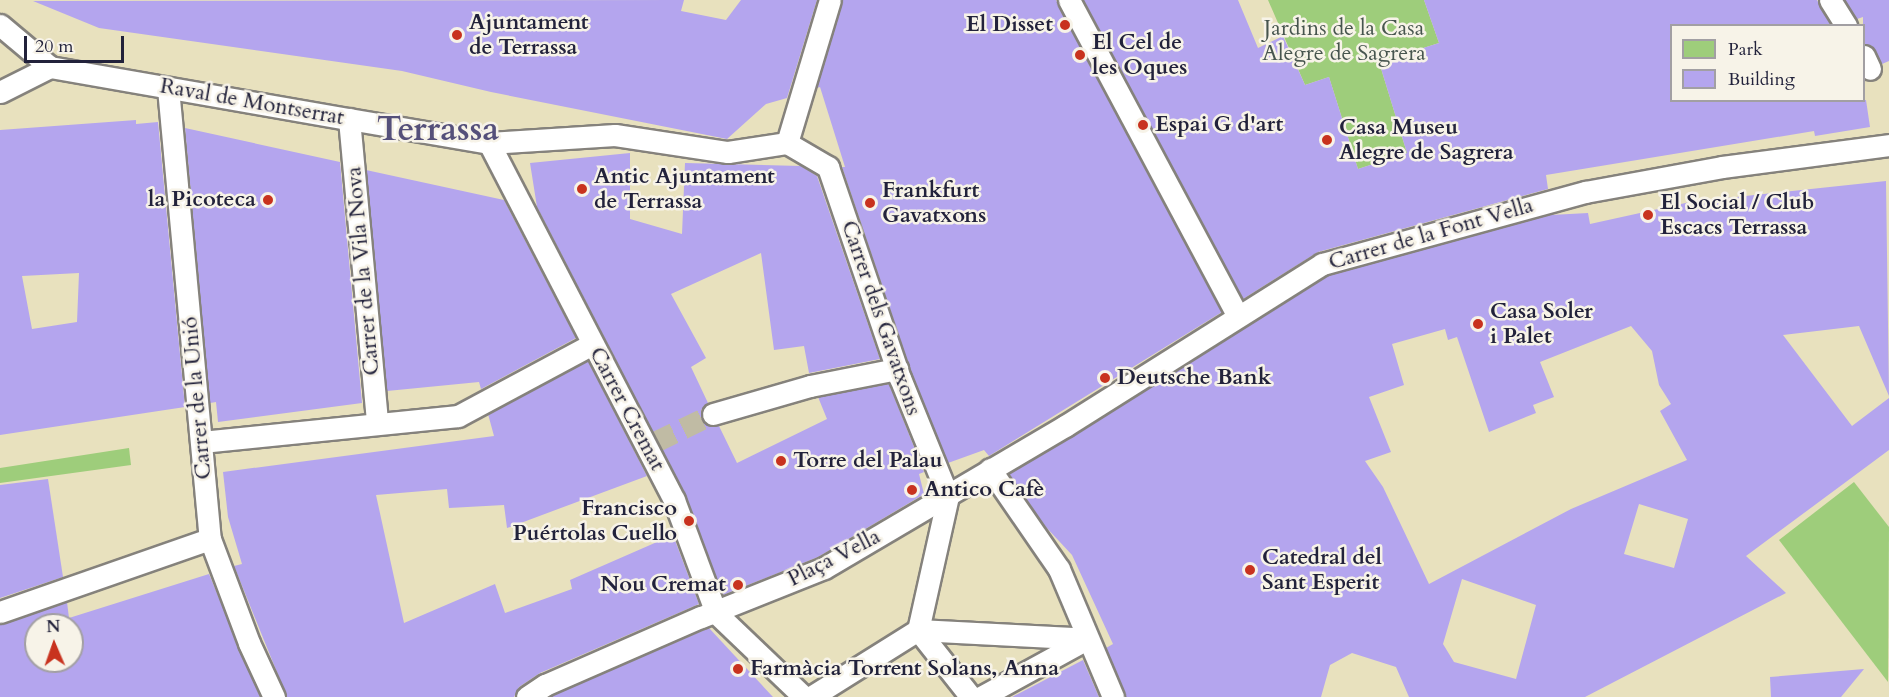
<!DOCTYPE html>
<html>
<head>
<meta charset="utf-8">
<style>
  body { margin:0 }
  #map { position:relative; width:1889px; height:697px; overflow:hidden; background:#e8e1be; font-family:Cardo,serif }
  div>[style] { position:absolute }
  .green>* { inset:0; background:#9ecd7b }
  .building>* { inset:0; background:#b4a5ee }
  .pedestrian-tunnel>* { height:21px; margin-top:-10.5px; transform-origin:0; background:repeating-linear-gradient(90deg,#c0bba4 0 21px,transparent 0 31px) }
  .roads { filter:drop-shadow(2px 0 #85827c) drop-shadow(-2px 0 #85827c) drop-shadow(0 2px #85827c) drop-shadow(0 -2px #85827c) }
  .pedestrian>* { height:21px; margin:-10.5px; padding:0 10.5px; transform-origin:10.5px; border-radius:10.5px; background:#fff }
  .dots>* { width:16px; height:16px; translate:-50% -50%; box-sizing:border-box; border:3px solid #f7f3e8; border-radius:50% }
  span { translate:-50% -50%; white-space:nowrap; text-align:center; line-height:1.15; -webkit-text-stroke:5px #f7f3e8; paint-order:stroke }
  .poi-label { font-size:22px; color:#22223b; font-weight:700 }
  .left { translate:0 -50%; text-align:left }
  .right { translate:-100% -50%; text-align:right }
  .park-label { font-size:22px; color:#47554e }
  .street-label { font-size:22px; color:#22223b }
  .town-label { font-size:34px; color:#55507a; font-weight:700 }
  .legend { position:absolute; left:1670px; top:24px; width:195px; height:78px; box-sizing:border-box; background:#f7f3e8; border:2px solid #a29fa3; margin:0; padding:8px 10px; list-style:none; font-size:18px; color:#22223b }
  .legend li { display:flex; align-items:center; gap:12px; height:30px }
  .legend b { width:30px; border:2px solid #a29fa3 }
  .north { position:absolute; left:24px; top:613px; width:60px; height:60px; box-sizing:border-box; background:#f7f3e8; border:2px solid #a29fa3; border-radius:50%; rotate:358deg; font-size:16px; font-weight:700; line-height:24px; text-align:center; color:#22223b }
  .north::after { content:''; display:block; margin:auto; width:21px; height:27px; background:#c8321e; clip-path:polygon(50% 0,100% 100%,50% 72%,0 100%) }
  .scale { position:absolute; left:24px; top:36px; width:100px; height:27px; box-sizing:border-box; border:3px solid #22223b; border-top:0; padding-left:8px; font-size:18px; line-height:21px; white-space:nowrap; color:#22223b; -webkit-text-stroke:4px #f7f3e8; paint-order:stroke }
</style>
</head>
<body>
<div id="map">
  <div class="green">
    <div style="clip-path:polygon(1268px 0,1424px 0,1439px 43px,1379px 62px,1407px 153px,1358px 169px,1329px 77px,1305px 85px)"></div>
    <div style="clip-path:polygon(129px 448px,131px 465px,0 483px,0 468px)"></div>
    <div style="clip-path:polygon(1854px 482px,1889px 527px,1888px 682px,1779px 540px)"></div>
  </div>
  <div class="building">
    <div style="clip-path:polygon(684px 0,681px 11px,726px 20px,741px 0,817px 0,787px 98px,766px 104px,727px 139px,491px 92px,402px 71px,99px 28px,33px 1px)"></div>
    <div style="clip-path:polygon(842px 0,1056px 0,1222px 312px,989px 456px,984px 450px,948px 463px,912px 374px,842px 167px,845px 167px,820px 87px,817px 88px)"></div>
    <div style="clip-path:polygon(1083px 0,1238px 0,1258px 48px,1283px 36px,1305px 85px,1329px 77px,1358px 169px,1407px 153px,1379px 62px,1439px 43px,1424px 0,1817px 0,1831px 26px,1671px 26px,1671px 100px,1866px 100px,1870px 127px,1815px 136px,1814px 131px,1546px 175px,1548px 189px,1318px 252px,1243px 299px)"></div>
    <div style="clip-path:polygon(1845px 0,1889px 0,1889px 61px,1882px 64px,1872px 46px,1863px 44px,1863px 17px,1857px 19px)"></div>
    <div style="clip-path:polygon(evenodd,136px 120px,136px 124px,158px 122px,185px 407px,0 435px,0 130px,136px 120px,79px 273px,77px 322px,32px 329px,22px 276px,79px 273px)"></div>
    <div style="clip-path:polygon(185px 128px,340px 162px,362px 403px,218px 422px,216px 402px,210px 403px)"></div>
    <div style="clip-path:polygon(630px 153px,630px 219px,682px 234px,685px 163px,801px 166px,817px 176px,880px 359px,809px 373px,804px 346px,774px 350px,761px 253px,671px 294px,706px 358px,691px 367px,708px 403px,701px 410px,701px 418px,709px 426px,719px 426px,737px 463px,827px 419px,818px 397px,889px 384px,924px 472px,919px 474px,924px 494px,921px 496px,818px 557px,723px 595px,685px 494px,537px 207px,530px 163px)"></div>
    <div style="clip-path:polygon(366px 170px,504px 200px,576px 338px,481px 389px,479px 382px,387px 391px)"></div>
    <div style="clip-path:polygon(evenodd,1886px 181px,1889px 396px,1859px 326px,1783px 335px,1852px 426px,1889px 398px,1889px 450px,1746px 556px,1786px 593px,1585px 697px,1409px 697px,1396px 667px,1352px 653px,1330px 665px,1321px 697px,1126px 697px,1106px 648px,1113px 644px,1072px 555px,1045px 526px,1009px 474px,1327px 276px,1551px 215px,1588px 213px,1590px 224px,1690px 202px,1886px 181px,1631px 326px,1652px 351px,1659px 385px,1671px 404px,1660px 411px,1687px 460px,1571px 509px,1429px 584px,1383px 487px,1365px 461px,1391px 452px,1369px 397px,1404px 385px,1392px 344px,1445px 329px,1448px 340px,1457px 337px,1489px 432px,1536px 413px,1533px 405px,1554px 397px,1540px 362px,1631px 326px,1886px 181px,1639px 504px,1688px 519px,1674px 568px,1624px 554px,1639px 504px,1886px 181px,1462px 579px,1536px 605px,1516px 679px,1454px 662px,1443px 644px,1462px 579px)"></div>
    <div style="clip-path:polygon(588px 361px,647px 476px,507px 528px,504px 505px,449px 508px,447px 489px,376px 495px,404px 623px,495px 584px,505px 613px,572px 589px,570px 580px,673px 535px,699px 604px,540px 673px,519px 687px,514px 697px,287px 697px,234px 566px,242px 564px,228px 517px,223px 472px,494px 436px,488px 414px)"></div>
    <div style="clip-path:polygon(48px 479px,63px 577px,0 598px,0 485px)"></div>
    <div style="clip-path:polygon(evenodd,209px 574px,260px 697px,0 697px,0 624px,67px 602px,69px 618px,209px 574px,36px 625px,72px 625px,72px 661px,36px 661px,36px 625px)"></div>
    <div style="clip-path:polygon(709px 628px,773px 697px,550px 697px,551px 696px)"></div>
    <div style="clip-path:polygon(1083px 660px,1099px 697px,1012px 697px)"></div>
    <div style="clip-path:polygon(1864px 669px,1841px 697px,1771px 697px,1770px 677px)"></div>
  </div>
  <div class="pedestrian-tunnel">
    <div style="left:655px;top:442px;width:64px;rotate:-25.8deg"></div>
  </div>
  <div class="roads">
    <div class="pedestrian">
      <div style="left:1069px;top:0;width:358px;rotate:61.9deg"></div>
      <div style="left:1830px;top:0;width:31px;rotate:58deg"></div>
      <div style="left:0;top:25px;width:65px;rotate:40deg"></div>
      <div style="left:50px;top:67px;width:303px;rotate:9.9deg"></div>
      <div style="left:349px;top:119px;width:142px;rotate:9.7deg"></div>
      <div style="left:489px;top:143px;width:126px;rotate:-3.6deg"></div>
      <div style="left:615px;top:135px;width:114px;rotate:8.6deg"></div>
      <div style="left:728px;top:152px;width:60px;rotate:-8.7deg"></div>
      <div style="left:787px;top:143px;width:48px;rotate:30.3deg"></div>
      <div style="left:828px;top:167px;width:223px;rotate:71.2deg"></div>
      <div style="left:900px;top:378px;width:127px;rotate:67.9deg"></div>
      <div style="left:948px;top:496px;width:137px;rotate:102.6deg"></div>
      <div style="left:1864px;top:56px;width:14px;rotate:65deg"></div>
      <div style="left:168px;top:88px;width:453px;rotate:84.7deg"></div>
      <div style="left:210px;top:539px;width:111px;rotate:69.4deg"></div>
      <div style="left:249px;top:643px;width:60px;rotate:65.2deg"></div>
      <div style="left:0;top:92px;width:56px;rotate:-26.6deg"></div>
      <div style="left:349px;top:119px;width:305px;rotate:84.7deg"></div>
      <div style="left:489px;top:143px;width:402px;rotate:62.6deg"></div>
      <div style="left:674px;top:500px;width:121px;rotate:69.6deg"></div>
      <div style="left:716px;top:613px;width:122px;rotate:43.7deg"></div>
      <div style="left:787px;top:143px;width:149px;rotate:-73.3deg"></div>
      <div style="left:713px;top:414px;width:101px;rotate:-16.1deg"></div>
      <div style="left:810px;top:386px;width:89px;rotate:-11.1deg"></div>
      <div style="left:202px;top:442px;width:257px;rotate:-5.8deg"></div>
      <div style="left:458px;top:416px;width:152px;rotate:-28.2deg"></div>
      <div style="left:990px;top:469px;width:121px;rotate:55.4deg"></div>
      <div style="left:1059px;top:569px;width:139px;rotate:67.1deg"></div>
      <div style="left:0;top:612px;width:222px;rotate:-19.2deg"></div>
      <div style="left:918px;top:630px;width:85px;rotate:51.7deg"></div>
      <div style="left:527px;top:697px;width:22px;rotate:-34deg"></div>
      <div style="left:545px;top:685px;width:170px;rotate:-23.6deg"></div>
      <div style="left:701px;top:617px;width:132px;rotate:-21.7deg"></div>
      <div style="left:824px;top:568px;width:280px;rotate:-30.5deg"></div>
      <div style="left:1065px;top:426px;width:304px;rotate:-32.2deg"></div>
      <div style="left:1322px;top:264px;width:273px;rotate:-15.3deg"></div>
      <div style="left:1585px;top:192px;width:139px;rotate:-10.3deg"></div>
      <div style="left:1722px;top:167px;width:168px;rotate:-7.5deg"></div>
      <div style="left:811px;top:697px;width:126px;rotate:-32.1deg"></div>
      <div style="left:918px;top:630px;width:169px;rotate:3deg"></div>
      <div style="left:981px;top:697px;width:121px;rotate:-28.7deg"></div>
    </div>
  </div>
  <div class="dots">
    <div style="left:1065px;top:25px;background:#c8321e"></div>
    <div style="left:457px;top:35px;background:#c8321e"></div>
    <div style="left:1080px;top:55px;background:#c8321e"></div>
    <div style="left:1143px;top:125px;background:#c8321e"></div>
    <div style="left:1327px;top:140px;background:#c8321e"></div>
    <div style="left:582px;top:189px;background:#c8321e"></div>
    <div style="left:268px;top:200px;background:#c8321e"></div>
    <div style="left:870px;top:203px;background:#c8321e"></div>
    <div style="left:1648px;top:215px;background:#c8321e"></div>
    <div style="left:1478px;top:324px;background:#c8321e"></div>
    <div style="left:1105px;top:378px;background:#c8321e"></div>
    <div style="left:781px;top:461px;background:#c8321e"></div>
    <div style="left:912px;top:490px;background:#c8321e"></div>
    <div style="left:689px;top:521px;background:#c8321e"></div>
    <div style="left:1250px;top:570px;background:#c8321e"></div>
    <div style="left:738px;top:585px;background:#c8321e"></div>
    <div style="left:738px;top:669px;background:#c8321e"></div>
  </div>
  <div class="poi-label">
    <span class="left" style="left:469px;top:35px">Ajuntament<br>de Terrassa</span>
    <span class="right" style="left:1053px;top:25px">El Disset</span>
    <span class="left" style="left:1092px;top:55px">El Cel de<br>les Oques</span>
    <span class="left" style="left:1155px;top:125px">Espai G d'art</span>
    <span class="left" style="left:1339px;top:140px">Casa Museu<br>Alegre de Sagrera</span>
    <span class="left" style="left:594px;top:189px">Antic Ajuntament<br>de Terrassa</span>
    <span class="left" style="left:882px;top:203px">Frankfurt<br>Gavatxons</span>
    <span class="right" style="left:256px;top:200px">la Picoteca</span>
    <span class="left" style="left:1660px;top:215px">El Social / Club<br>Escacs Terrassa</span>
    <span class="left" style="left:1490px;top:324px">Casa Soler<br>i Palet</span>
    <span class="left" style="left:1117px;top:378px">Deutsche Bank</span>
    <span class="left" style="left:793px;top:461px">Torre del Palau</span>
    <span class="left" style="left:924px;top:490px">Antico Cafè</span>
    <span class="right" style="left:677px;top:521px">Francisco<br>Puértolas Cuello</span>
    <span class="left" style="left:1262px;top:570px">Catedral del<br>Sant Esperit</span>
    <span class="right" style="left:726px;top:585px">Nou Cremat</span>
    <span class="left" style="left:750px;top:669px">Farmàcia Torrent Solans, Anna</span>
  </div>
  <div class="park-label">
    <span style="left:1344px;top:41px">Jardins de la Casa<br>Alegre de Sagrera</span>
  </div>
  <div class="street-label">
    <span style="left:252px;top:102px;rotate:10deg">Raval de Montserrat</span>
    <span style="left:1431px;top:234px;rotate:-16deg">Carrer de la Font Vella</span>
    <span style="left:363px;top:271px;rotate:-95deg">Carrer de la Vila Nova</span>
    <span style="left:881px;top:318px;rotate:71deg">Carrer dels Gavatxons</span>
    <span style="left:197px;top:398px;rotate:-95deg">Carrer de la Unió</span>
    <span style="left:627px;top:409px;rotate:62deg">Carrer Cremat</span>
    <span style="left:834px;top:558px;rotate:-27deg">Plaça Vella</span>
  </div>
  <div class="town-label">
    <span style="left:438px;top:130px">Terrassa</span>
  </div>
  <ul class="legend">
  <li><b style="height:16px;background:#9ecd7b"></b>Park</li>
  <li><b style="height:16px;background:#b4a5ee"></b>Building</li>
  </ul>
  <div class="north">N</div>
  <div class="scale">20 m</div>
</div>
</body>
</html>
